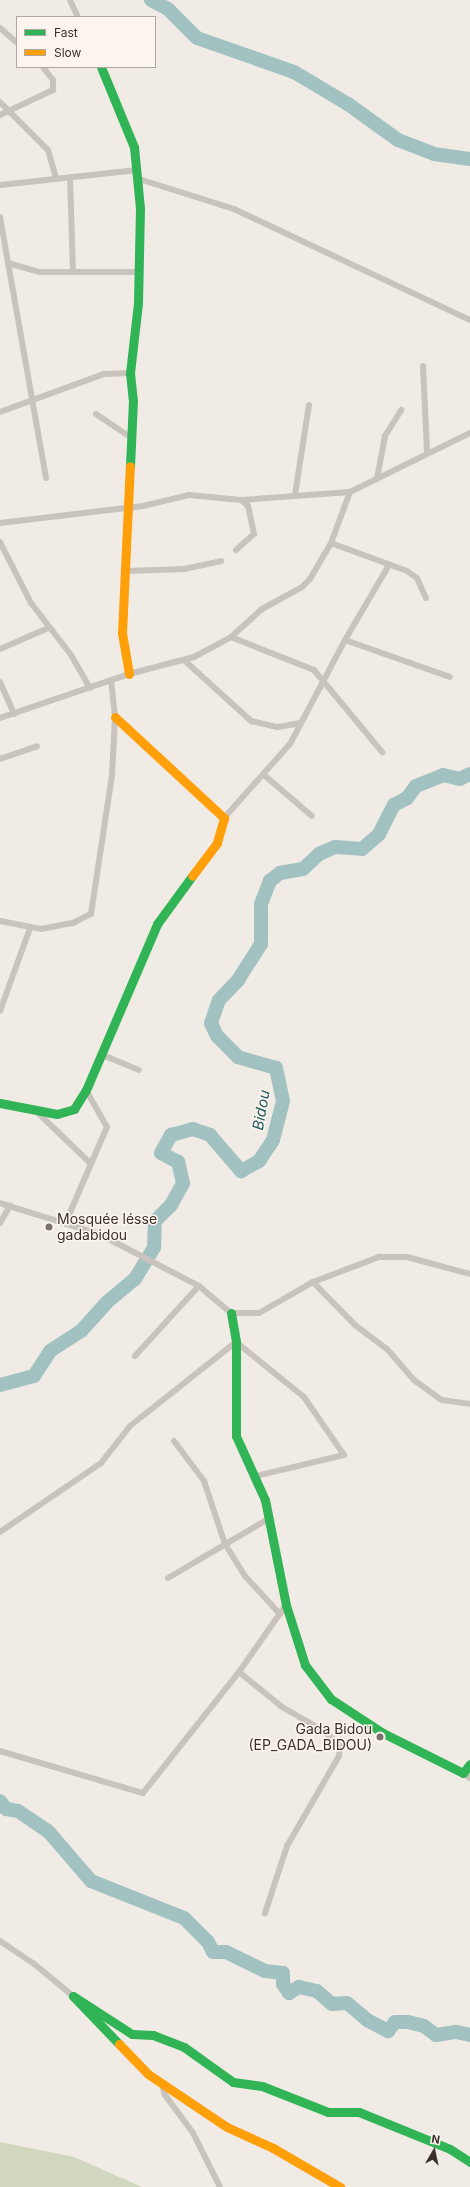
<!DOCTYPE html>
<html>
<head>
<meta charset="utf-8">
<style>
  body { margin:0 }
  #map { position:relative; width:470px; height:2187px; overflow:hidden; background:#f0ebe5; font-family:Inter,sans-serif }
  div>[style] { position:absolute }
  .green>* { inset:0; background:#d1d6bf }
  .river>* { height:14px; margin:-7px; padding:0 7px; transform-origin:7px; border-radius:7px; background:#a1c2c1 }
  .street>* { height:6px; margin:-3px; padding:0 3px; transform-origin:3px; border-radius:3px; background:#c9c3be }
  .fast>* { height:9px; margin:-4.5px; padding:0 4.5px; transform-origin:4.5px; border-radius:4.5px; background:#30b455 }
  .slow>* { height:9px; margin:-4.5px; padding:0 4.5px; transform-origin:4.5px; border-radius:4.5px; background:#ff9f0a }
  .dots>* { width:11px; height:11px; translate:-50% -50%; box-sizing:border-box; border:2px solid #fbf5ee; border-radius:50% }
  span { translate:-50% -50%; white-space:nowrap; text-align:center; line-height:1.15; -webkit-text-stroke:3px #fbf5ee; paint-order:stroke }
  .poi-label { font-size:14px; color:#3b302b }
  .left { translate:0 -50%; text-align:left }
  .right { translate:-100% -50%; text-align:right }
  .water-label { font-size:15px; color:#1f5a5e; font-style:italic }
  .legend { position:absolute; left:16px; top:16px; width:140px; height:52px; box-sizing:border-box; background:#fbf5ee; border:1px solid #aea6a0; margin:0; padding:5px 7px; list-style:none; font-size:12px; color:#3b302b }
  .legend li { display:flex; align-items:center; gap:8px; height:20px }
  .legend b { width:20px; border:1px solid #aea6a0 }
  .north { position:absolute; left:414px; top:2131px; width:40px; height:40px; -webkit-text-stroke:3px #fbf5ee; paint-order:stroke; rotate:9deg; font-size:11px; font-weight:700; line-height:16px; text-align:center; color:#3b302b }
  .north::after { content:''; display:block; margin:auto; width:14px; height:18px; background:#3b302b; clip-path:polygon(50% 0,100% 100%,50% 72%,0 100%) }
</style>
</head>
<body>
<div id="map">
  <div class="green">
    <div style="clip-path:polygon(0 2142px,74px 2157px,142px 2187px,0 2187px)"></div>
  </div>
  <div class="river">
    <div style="left:151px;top:0;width:19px;rotate:28deg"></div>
    <div style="left:168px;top:9px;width:41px;rotate:45deg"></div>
    <div style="left:197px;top:38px;width:103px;rotate:19.3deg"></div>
    <div style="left:294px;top:72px;width:63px;rotate:30.7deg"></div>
    <div style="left:348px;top:104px;width:62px;rotate:35.8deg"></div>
    <div style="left:398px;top:140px;width:39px;rotate:21deg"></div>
    <div style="left:434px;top:154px;width:36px;rotate:8deg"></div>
    <div style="left:0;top:1385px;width:35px;rotate:-15deg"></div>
    <div style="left:34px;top:1376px;width:30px;rotate:-57deg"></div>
    <div style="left:50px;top:1351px;width:38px;rotate:-33deg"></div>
    <div style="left:82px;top:1330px;width:36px;rotate:-48deg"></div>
    <div style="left:106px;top:1303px;width:38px;rotate:-40deg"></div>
    <div style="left:135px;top:1279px;width:37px;rotate:-59deg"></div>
    <div style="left:154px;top:1247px;width:26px;rotate:-88deg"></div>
    <div style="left:155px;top:1221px;width:23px;rotate:-45deg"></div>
    <div style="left:171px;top:1205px;width:25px;rotate:-61deg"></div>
    <div style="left:183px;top:1183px;width:22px;rotate:-103deg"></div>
    <div style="left:178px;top:1162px;width:19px;rotate:-152deg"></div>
    <div style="left:161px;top:1153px;width:21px;rotate:-61deg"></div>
    <div style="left:171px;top:1135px;width:23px;rotate:-15deg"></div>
    <div style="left:193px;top:1129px;width:18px;rotate:19deg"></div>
    <div style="left:210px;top:1135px;width:48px;rotate:49.3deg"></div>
    <div style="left:241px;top:1171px;width:21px;rotate:-29deg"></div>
    <div style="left:259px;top:1161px;width:25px;rotate:-56deg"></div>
    <div style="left:273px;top:1140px;width:40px;rotate:-75.6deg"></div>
    <div style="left:283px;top:1101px;width:34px;rotate:-102deg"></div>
    <div style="left:276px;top:1068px;width:40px;rotate:-164deg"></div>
    <div style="left:238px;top:1057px;width:30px;rotate:-135deg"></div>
    <div style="left:217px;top:1036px;width:14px;rotate:-115deg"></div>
    <div style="left:211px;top:1023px;width:24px;rotate:-71deg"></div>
    <div style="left:219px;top:1000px;width:28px;rotate:-46deg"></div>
    <div style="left:238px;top:980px;width:43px;rotate:-57.4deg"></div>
    <div style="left:261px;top:944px;width:40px;rotate:-90deg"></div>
    <div style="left:261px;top:904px;width:25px;rotate:-69deg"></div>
    <div style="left:270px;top:881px;width:13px;rotate:-39deg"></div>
    <div style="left:280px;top:873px;width:23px;rotate:-10deg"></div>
    <div style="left:303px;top:869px;width:22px;rotate:-43deg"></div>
    <div style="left:319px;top:854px;width:17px;rotate:-24deg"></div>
    <div style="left:335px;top:847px;width:27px;rotate:4deg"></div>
    <div style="left:362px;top:849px;width:23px;rotate:-41deg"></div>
    <div style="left:379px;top:834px;width:33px;rotate:-63deg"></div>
    <div style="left:394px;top:805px;width:15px;rotate:-28deg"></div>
    <div style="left:407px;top:798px;width:15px;rotate:-53deg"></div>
    <div style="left:416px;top:786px;width:29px;rotate:-22deg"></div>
    <div style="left:443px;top:775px;width:17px;rotate:13deg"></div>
    <div style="left:460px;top:779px;width:11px;rotate:-27deg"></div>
    <div style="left:0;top:1801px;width:10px;rotate:53deg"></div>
    <div style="left:6px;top:1809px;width:12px;rotate:9deg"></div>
    <div style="left:18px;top:1811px;width:36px;rotate:34deg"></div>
    <div style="left:48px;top:1831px;width:66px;rotate:49.3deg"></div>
    <div style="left:91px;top:1881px;width:100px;rotate:21.7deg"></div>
    <div style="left:184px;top:1918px;width:34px;rotate:45deg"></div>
    <div style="left:208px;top:1942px;width:11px;rotate:63deg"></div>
    <div style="left:213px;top:1952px;width:13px"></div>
    <div style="left:226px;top:1952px;width:43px;rotate:26deg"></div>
    <div style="left:265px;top:1971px;width:18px;rotate:6deg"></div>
    <div style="left:283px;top:1973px;width:11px;rotate:90deg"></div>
    <div style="left:283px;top:1984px;width:11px;rotate:56deg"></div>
    <div style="left:289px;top:1993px;width:12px;rotate:-31deg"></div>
    <div style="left:299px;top:1987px;width:18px;rotate:13deg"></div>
    <div style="left:317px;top:1991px;width:20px;rotate:41deg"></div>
    <div style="left:332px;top:2004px;width:15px;rotate:-4deg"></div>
    <div style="left:347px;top:2003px;width:26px;rotate:40deg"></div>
    <div style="left:367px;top:2020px;width:24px;rotate:28deg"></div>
    <div style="left:388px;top:2031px;width:11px;rotate:-52deg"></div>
    <div style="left:395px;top:2022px;width:13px"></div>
    <div style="left:408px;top:2022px;width:16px;rotate:14deg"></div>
    <div style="left:424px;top:2026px;width:15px;rotate:37deg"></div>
    <div style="left:436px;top:2035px;width:20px;rotate:-9deg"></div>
    <div style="left:456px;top:2032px;width:14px;rotate:12deg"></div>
  </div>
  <div class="street">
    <div style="left:70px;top:0;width:19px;rotate:65deg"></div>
    <div style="left:0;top:28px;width:23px;rotate:41deg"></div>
    <div style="left:0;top:102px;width:68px;rotate:45deg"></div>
    <div style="left:48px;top:150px;width:29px;rotate:74deg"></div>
    <div style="left:0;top:115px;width:59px;rotate:-25.3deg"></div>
    <div style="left:53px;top:90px;width:10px;rotate:-90deg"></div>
    <div style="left:53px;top:80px;width:16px;rotate:-128deg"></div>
    <div style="left:70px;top:177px;width:95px;rotate:88.2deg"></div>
    <div style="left:139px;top:179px;width:100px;rotate:17.5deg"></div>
    <div style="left:234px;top:209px;width:261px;rotate:25.2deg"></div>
    <div style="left:0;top:185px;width:138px;rotate:-6.2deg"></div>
    <div style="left:0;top:217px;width:265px;rotate:80deg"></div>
    <div style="left:8px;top:263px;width:33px;rotate:16deg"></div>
    <div style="left:40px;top:272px;width:97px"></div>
    <div style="left:423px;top:366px;width:86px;rotate:87.3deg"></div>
    <div style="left:0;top:412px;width:111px;rotate:-20.1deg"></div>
    <div style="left:104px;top:374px;width:26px;rotate:-2deg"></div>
    <div style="left:96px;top:414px;width:40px;rotate:34deg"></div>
    <div style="left:377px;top:479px;width:44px;rotate:-79.5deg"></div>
    <div style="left:385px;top:436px;width:31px;rotate:-58deg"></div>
    <div style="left:295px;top:495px;width:91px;rotate:-81.2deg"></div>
    <div style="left:0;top:523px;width:144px;rotate:-6.8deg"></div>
    <div style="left:143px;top:506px;width:47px;rotate:-13.4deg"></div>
    <div style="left:189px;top:495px;width:52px;rotate:5.5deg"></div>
    <div style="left:241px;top:500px;width:109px;rotate:-4.2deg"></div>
    <div style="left:350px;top:492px;width:134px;rotate:-26.2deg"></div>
    <div style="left:0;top:542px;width:68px;rotate:63.1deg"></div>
    <div style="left:31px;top:603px;width:66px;rotate:52.4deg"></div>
    <div style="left:71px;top:655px;width:38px;rotate:60deg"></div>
    <div style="left:331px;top:543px;width:81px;rotate:20.2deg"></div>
    <div style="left:407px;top:571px;width:12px;rotate:35deg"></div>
    <div style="left:417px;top:578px;width:22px;rotate:66deg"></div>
    <div style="left:236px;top:550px;width:24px;rotate:-42deg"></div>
    <div style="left:254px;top:534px;width:29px;rotate:-102deg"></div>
    <div style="left:248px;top:506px;width:9px;rotate:-139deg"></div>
    <div style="left:126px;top:571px;width:58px;rotate:-2deg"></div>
    <div style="left:184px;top:569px;width:38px;rotate:-12deg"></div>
    <div style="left:231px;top:637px;width:89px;rotate:21.7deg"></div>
    <div style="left:314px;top:670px;width:107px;rotate:50.3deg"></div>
    <div style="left:345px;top:640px;width:87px;rotate:-59.6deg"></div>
    <div style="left:0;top:649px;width:52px;rotate:-23.6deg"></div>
    <div style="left:184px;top:660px;width:91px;rotate:42.3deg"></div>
    <div style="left:251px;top:721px;width:28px;rotate:13deg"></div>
    <div style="left:278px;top:727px;width:23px;rotate:-10deg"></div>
    <div style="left:0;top:682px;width:35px;rotate:66deg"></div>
    <div style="left:0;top:718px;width:136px;rotate:-18.8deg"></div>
    <div style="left:129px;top:674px;width:67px;rotate:-14.7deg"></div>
    <div style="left:194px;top:657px;width:42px;rotate:-28.4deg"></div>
    <div style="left:231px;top:637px;width:42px;rotate:-42.1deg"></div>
    <div style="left:262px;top:609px;width:46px;rotate:-28.8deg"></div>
    <div style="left:302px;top:587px;width:11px;rotate:-45deg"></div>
    <div style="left:310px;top:579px;width:42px;rotate:-59.7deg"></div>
    <div style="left:331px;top:543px;width:54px;rotate:-69.6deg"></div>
    <div style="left:0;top:759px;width:39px;rotate:-19deg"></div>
    <div style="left:264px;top:775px;width:63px;rotate:40.5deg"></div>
    <div style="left:224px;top:818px;width:99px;rotate:-48.3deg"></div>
    <div style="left:290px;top:744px;width:118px;rotate:-62.1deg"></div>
    <div style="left:345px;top:640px;width:111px;rotate:19.4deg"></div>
    <div style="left:0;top:921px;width:42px;rotate:11deg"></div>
    <div style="left:41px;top:929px;width:33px;rotate:-11deg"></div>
    <div style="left:73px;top:923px;width:20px;rotate:-27deg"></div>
    <div style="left:91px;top:914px;width:141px;rotate:-81.4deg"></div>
    <div style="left:112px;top:775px;width:58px;rotate:-87deg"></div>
    <div style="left:115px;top:717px;width:37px;rotate:-96deg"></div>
    <div style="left:0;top:1011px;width:88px;rotate:-70.1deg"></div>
    <div style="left:100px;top:1054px;width:42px;rotate:22.3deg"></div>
    <div style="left:36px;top:1111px;width:75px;rotate:43.9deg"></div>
    <div style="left:0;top:1203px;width:104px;rotate:17.4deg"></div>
    <div style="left:99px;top:1234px;width:113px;rotate:27.5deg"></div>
    <div style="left:199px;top:1286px;width:42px;rotate:40.2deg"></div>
    <div style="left:231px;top:1313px;width:28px"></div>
    <div style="left:259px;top:1313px;width:62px;rotate:-29.9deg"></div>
    <div style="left:313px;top:1282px;width:71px;rotate:-20.7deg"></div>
    <div style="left:379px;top:1257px;width:28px"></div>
    <div style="left:407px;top:1257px;width:65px;rotate:15.1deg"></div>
    <div style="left:0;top:1223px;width:20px;rotate:-60deg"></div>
    <div style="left:65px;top:1224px;width:106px;rotate:-66.6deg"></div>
    <div style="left:107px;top:1127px;width:43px;rotate:-119.6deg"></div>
    <div style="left:313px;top:1282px;width:60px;rotate:45.7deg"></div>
    <div style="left:355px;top:1325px;width:40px;rotate:37deg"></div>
    <div style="left:387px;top:1349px;width:41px;rotate:48.9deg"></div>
    <div style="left:414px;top:1380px;width:34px;rotate:36deg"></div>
    <div style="left:442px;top:1400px;width:28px;rotate:8deg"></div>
    <div style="left:135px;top:1356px;width:95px;rotate:-47.6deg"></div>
    <div style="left:174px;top:1441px;width:50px;rotate:53.1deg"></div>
    <div style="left:204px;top:1481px;width:66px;rotate:71.6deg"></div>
    <div style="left:225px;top:1544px;width:38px;rotate:58deg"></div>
    <div style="left:245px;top:1576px;width:52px;rotate:47.4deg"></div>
    <div style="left:0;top:1532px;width:122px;rotate:-34.3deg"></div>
    <div style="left:101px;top:1463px;width:47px;rotate:-51.9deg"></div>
    <div style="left:130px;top:1426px;width:135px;rotate:-38.4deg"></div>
    <div style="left:236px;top:1342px;width:87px;rotate:39deg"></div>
    <div style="left:304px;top:1397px;width:70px;rotate:55.4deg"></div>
    <div style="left:344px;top:1455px;width:90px;rotate:166.6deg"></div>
    <div style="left:168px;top:1578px;width:116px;rotate:-30.5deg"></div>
    <div style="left:239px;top:1672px;width:55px;rotate:39.1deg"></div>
    <div style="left:282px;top:1707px;width:48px;rotate:29.7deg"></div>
    <div style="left:324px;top:1731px;width:22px;rotate:43deg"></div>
    <div style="left:340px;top:1746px;width:10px;rotate:96deg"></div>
    <div style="left:339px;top:1756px;width:104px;rotate:120deg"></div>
    <div style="left:287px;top:1846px;width:71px;rotate:108.2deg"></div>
    <div style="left:0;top:1751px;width:149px;rotate:16.4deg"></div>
    <div style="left:143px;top:1793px;width:154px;rotate:-51.6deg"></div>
    <div style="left:239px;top:1672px;width:82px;rotate:-55deg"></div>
    <div style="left:463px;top:1773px;width:9px;rotate:36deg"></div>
    <div style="left:0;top:1941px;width:40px;rotate:34deg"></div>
    <div style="left:33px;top:1963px;width:52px;rotate:39.5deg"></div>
    <div style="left:162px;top:2084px;width:11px;rotate:75deg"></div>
    <div style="left:165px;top:2095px;width:47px;rotate:53.6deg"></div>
    <div style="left:193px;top:2133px;width:60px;rotate:63.4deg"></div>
  </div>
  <div class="fast">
    <div style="left:101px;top:67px;width:87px;rotate:67.6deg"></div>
    <div style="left:134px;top:147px;width:61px;rotate:84.4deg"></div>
    <div style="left:140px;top:208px;width:95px;rotate:91.2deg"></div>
    <div style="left:138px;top:303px;width:70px;rotate:96.5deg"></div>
    <div style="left:130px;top:373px;width:27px;rotate:84deg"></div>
    <div style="left:133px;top:400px;width:66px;rotate:92.6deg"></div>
    <div style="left:0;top:1103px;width:58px;rotate:10.9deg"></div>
    <div style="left:57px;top:1114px;width:18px;rotate:-16deg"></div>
    <div style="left:74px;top:1109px;width:22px;rotate:-58deg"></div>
    <div style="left:86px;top:1090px;width:181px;rotate:-66.8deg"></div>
    <div style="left:157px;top:924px;width:59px;rotate:-53.9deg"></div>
    <div style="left:231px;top:1313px;width:29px;rotate:80deg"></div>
    <div style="left:236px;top:1342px;width:94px;rotate:90deg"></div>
    <div style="left:236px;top:1436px;width:70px;rotate:65.6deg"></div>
    <div style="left:265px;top:1500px;width:107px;rotate:78.7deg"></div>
    <div style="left:286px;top:1605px;width:63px;rotate:72.4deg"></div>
    <div style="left:305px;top:1665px;width:43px;rotate:52.6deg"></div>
    <div style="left:331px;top:1699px;width:62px;rotate:33.2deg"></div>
    <div style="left:383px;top:1733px;width:89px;rotate:26.6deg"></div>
    <div style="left:463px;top:1773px;width:11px;rotate:-52deg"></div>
    <div style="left:119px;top:2044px;width:66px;rotate:-133.8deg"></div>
    <div style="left:73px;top:1996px;width:70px;rotate:32.8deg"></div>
    <div style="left:132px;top:2034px;width:21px;rotate:3deg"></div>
    <div style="left:153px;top:2035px;width:33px;rotate:21deg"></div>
    <div style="left:184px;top:2047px;width:60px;rotate:35.5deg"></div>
    <div style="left:233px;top:2082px;width:29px;rotate:8deg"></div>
    <div style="left:262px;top:2086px;width:71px;rotate:21.5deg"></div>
    <div style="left:328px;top:2112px;width:31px"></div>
    <div style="left:359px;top:2112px;width:98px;rotate:22.1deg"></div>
    <div style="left:450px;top:2149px;width:24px;rotate:33deg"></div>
  </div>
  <div class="slow">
    <div style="left:129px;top:674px;width:42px;rotate:-99.7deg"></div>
    <div style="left:122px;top:633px;width:167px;rotate:-87.3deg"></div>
    <div style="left:115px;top:717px;width:149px;rotate:42.8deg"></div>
    <div style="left:224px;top:818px;width:26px;rotate:106deg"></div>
    <div style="left:217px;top:843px;width:41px;rotate:127.1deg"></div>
    <div style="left:119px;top:2044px;width:42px;rotate:46deg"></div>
    <div style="left:148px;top:2074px;width:95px;rotate:33.9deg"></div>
    <div style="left:227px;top:2127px;width:51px;rotate:24.5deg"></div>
    <div style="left:273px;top:2148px;width:78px;rotate:30.2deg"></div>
  </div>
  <div class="dots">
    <div style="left:49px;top:1227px;background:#7a716c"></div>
    <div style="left:380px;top:1737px;background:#7a716c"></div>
  </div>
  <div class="poi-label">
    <span class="left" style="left:57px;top:1227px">Mosquée lésse<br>gadabidou</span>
    <span class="right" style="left:372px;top:1737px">Gada Bidou<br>(EP_GADA_BIDOU)</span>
  </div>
  <div class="water-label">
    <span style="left:261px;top:1110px;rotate:-80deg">Bidou</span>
  </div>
  <ul class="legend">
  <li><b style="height:5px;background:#30b455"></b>Fast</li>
  <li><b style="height:5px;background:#ff9f0a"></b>Slow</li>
  </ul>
  <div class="north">N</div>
</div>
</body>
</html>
